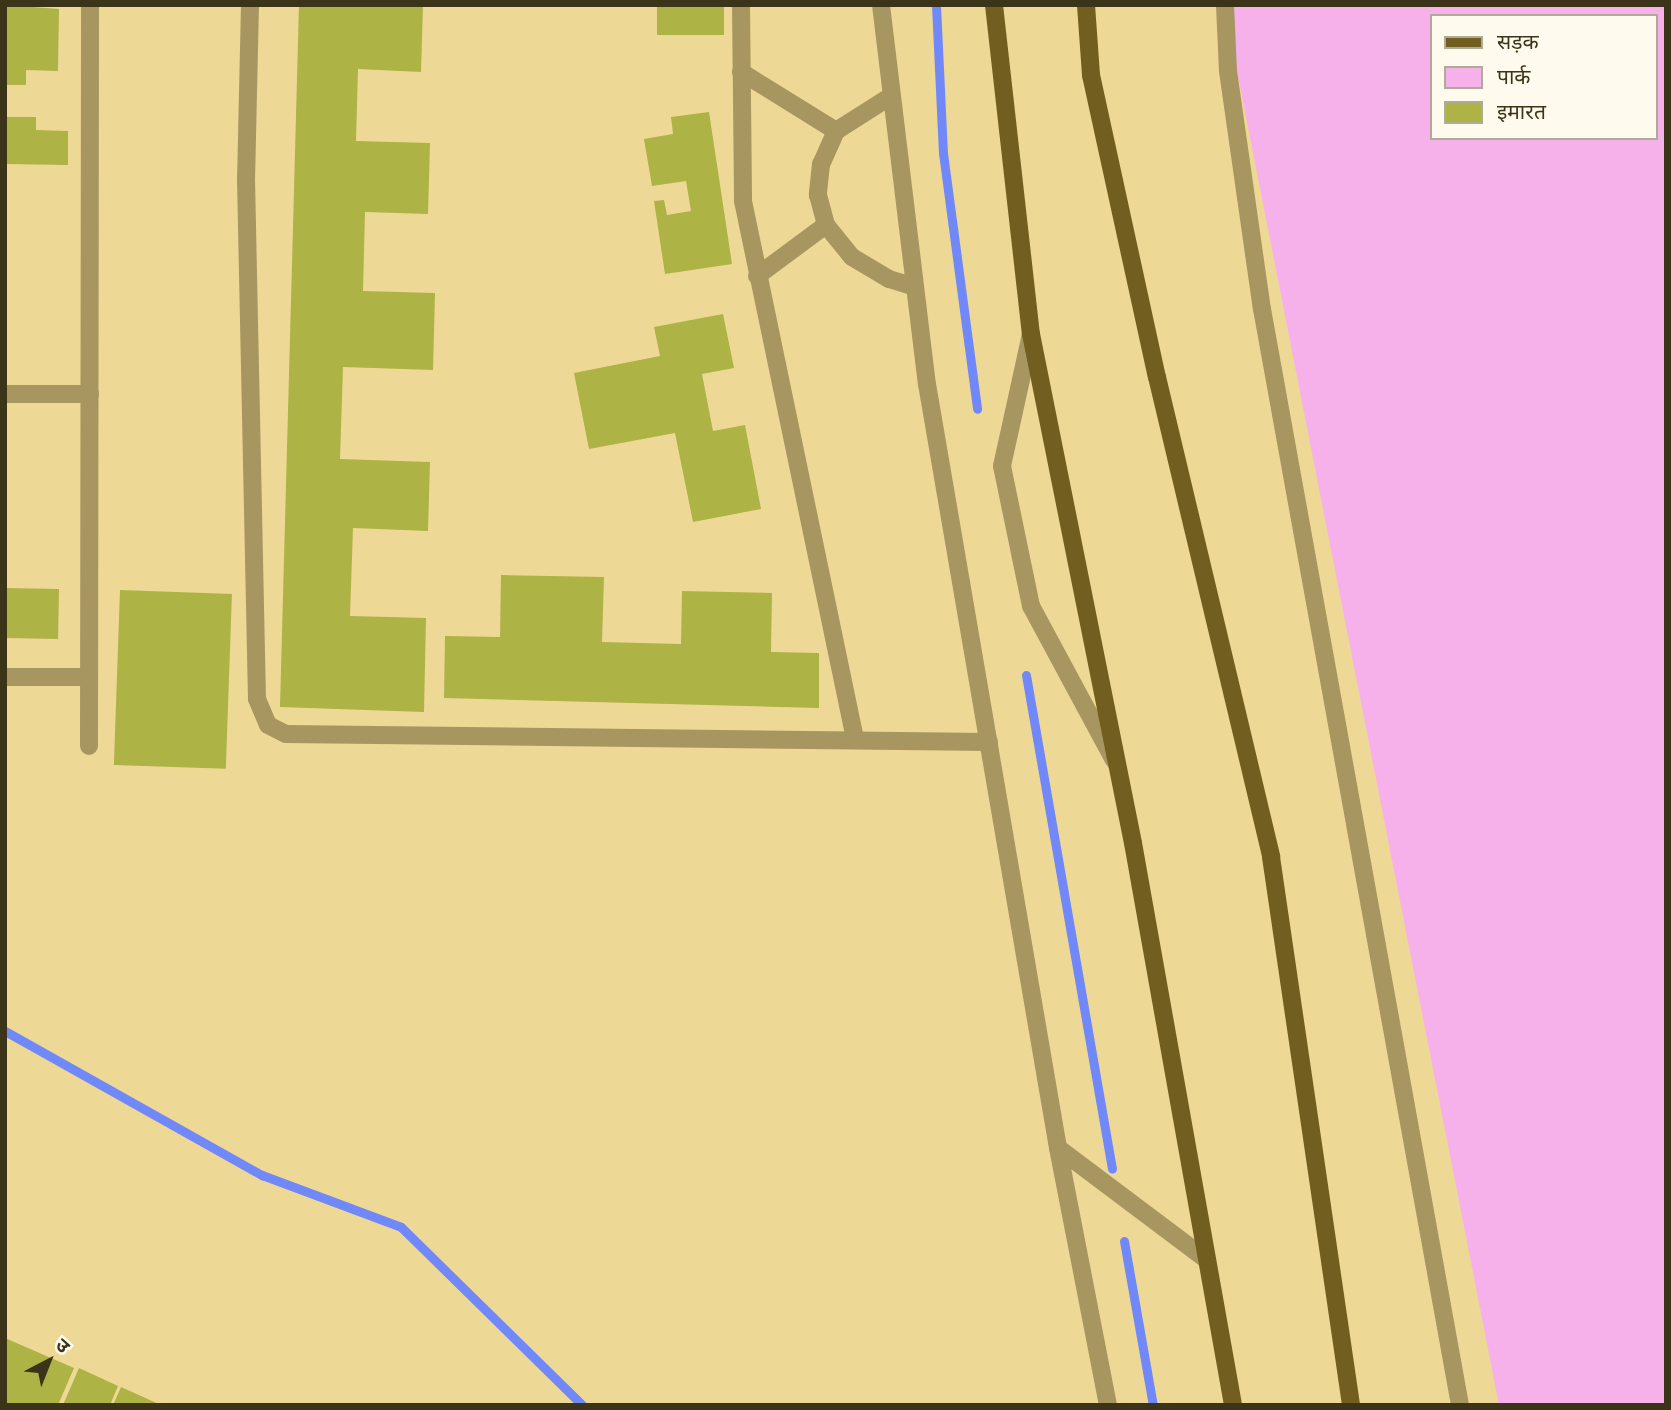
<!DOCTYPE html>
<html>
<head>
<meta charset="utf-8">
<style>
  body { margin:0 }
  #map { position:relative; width:1671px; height:1410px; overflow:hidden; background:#eed896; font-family:Barlow,"Noto Sans Devanagari",sans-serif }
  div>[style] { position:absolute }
  .green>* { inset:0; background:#f6b1eb }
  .stream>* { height:9px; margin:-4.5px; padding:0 4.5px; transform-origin:4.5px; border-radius:4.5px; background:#7189f8 }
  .building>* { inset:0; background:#adb344; transform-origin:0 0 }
  .minor>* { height:18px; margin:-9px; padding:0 9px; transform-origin:9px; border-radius:9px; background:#a79660 }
  .major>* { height:18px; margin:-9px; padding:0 9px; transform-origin:9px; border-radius:9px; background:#725e1f }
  span { translate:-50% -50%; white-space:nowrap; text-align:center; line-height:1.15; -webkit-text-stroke:7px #fefaed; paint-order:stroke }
  .frame { position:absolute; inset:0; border:7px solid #3c3419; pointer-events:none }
  .legend { position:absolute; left:1430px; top:14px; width:228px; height:126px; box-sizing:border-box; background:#fefaed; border:2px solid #b0ab98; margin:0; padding:9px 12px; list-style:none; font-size:21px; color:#3c3419 }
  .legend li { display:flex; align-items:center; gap:14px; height:35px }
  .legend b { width:35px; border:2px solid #b0ab98 }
  .north { position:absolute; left:14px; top:1326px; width:70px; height:70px; -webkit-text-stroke:5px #fefaed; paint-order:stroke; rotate:42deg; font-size:19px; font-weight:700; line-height:28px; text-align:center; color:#3c3419 }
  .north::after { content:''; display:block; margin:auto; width:24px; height:32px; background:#3c3419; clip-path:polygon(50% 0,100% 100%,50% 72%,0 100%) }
</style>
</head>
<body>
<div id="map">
  <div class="green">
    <div style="clip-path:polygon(evenodd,1224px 5px,1666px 5px,1666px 1405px,1499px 1405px,1224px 5px,1431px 16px,1655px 16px,1655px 138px,1431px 138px,1431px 16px)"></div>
  </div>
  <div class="stream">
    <div style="left:936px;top:5px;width:148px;rotate:87.3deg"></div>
    <div style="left:943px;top:153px;width:258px;rotate:82.4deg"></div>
    <div style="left:1026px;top:675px;width:501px;rotate:80.12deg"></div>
    <div style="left:5px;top:1031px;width:295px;rotate:29.3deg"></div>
    <div style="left:262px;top:1175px;width:148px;rotate:20.5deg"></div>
    <div style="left:401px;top:1227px;width:254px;rotate:44.5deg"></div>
    <div style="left:1124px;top:1241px;width:167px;rotate:80deg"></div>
  </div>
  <div class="building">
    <div style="clip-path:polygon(5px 5px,59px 9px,58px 71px,26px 70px,26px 85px,5px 85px)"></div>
    <div style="clip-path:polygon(299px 5px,423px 5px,421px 72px,358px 69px,356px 141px,430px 143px,428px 214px,365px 212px,363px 291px,435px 293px,433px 370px,343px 367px,340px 459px,430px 462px,428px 531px,353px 528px,350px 616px,426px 618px,424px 712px,280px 707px)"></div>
    <div style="left:657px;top:5px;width:67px;height:30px"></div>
    <div style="clip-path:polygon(709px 112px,732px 264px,665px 274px,654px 201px,664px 200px,667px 215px,691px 211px,686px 181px,652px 186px,644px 139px,673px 134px,671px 117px)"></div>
    <div style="clip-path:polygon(5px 117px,36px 117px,36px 130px,68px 131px,68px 165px,5px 164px)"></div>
    <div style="clip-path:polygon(723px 314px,734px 368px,702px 374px,713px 431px,745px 425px,761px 509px,693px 522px,675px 433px,589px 449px,574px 373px,660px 356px,654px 327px)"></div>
    <div style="clip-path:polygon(501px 575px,604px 577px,602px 642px,681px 644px,682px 591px,772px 593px,771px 652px,819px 653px,819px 708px,444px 698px,445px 636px,500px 637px)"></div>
    <div style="left:5px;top:588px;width:54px;height:50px;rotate:1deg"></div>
    <div style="left:120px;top:590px;width:112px;height:175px;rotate:2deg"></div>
    <div style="clip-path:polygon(5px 1338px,74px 1368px,58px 1405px,5px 1405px)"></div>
    <div style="clip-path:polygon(79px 1368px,118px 1386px,110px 1405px,63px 1405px)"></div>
    <div style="clip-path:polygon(121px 1387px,161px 1405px,113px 1405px)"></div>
  </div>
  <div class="minor">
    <div style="left:250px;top:5px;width:174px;rotate:91.3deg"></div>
    <div style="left:246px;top:179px;width:520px;rotate:88.79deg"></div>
    <div style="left:257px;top:699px;width:28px;rotate:67deg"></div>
    <div style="left:268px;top:725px;width:20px;rotate:27deg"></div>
    <div style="left:286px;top:734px;width:703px;rotate:0.65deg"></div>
    <div style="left:741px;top:5px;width:196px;rotate:89.4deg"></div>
    <div style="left:743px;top:201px;width:550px;rotate:78.24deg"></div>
    <div style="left:881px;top:5px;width:382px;rotate:83.1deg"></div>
    <div style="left:927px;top:384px;width:775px;rotate:80.27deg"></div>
    <div style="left:1058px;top:1148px;width:186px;rotate:36.9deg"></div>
    <div style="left:1225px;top:5px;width:66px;rotate:87.4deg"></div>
    <div style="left:1228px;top:71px;width:240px;rotate:81.9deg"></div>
    <div style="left:1262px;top:309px;width:1114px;rotate:79.76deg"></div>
    <div style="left:741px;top:72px;width:112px;rotate:31.8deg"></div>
    <div style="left:891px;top:96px;width:65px;rotate:147.5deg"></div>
    <div style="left:836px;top:131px;width:36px;rotate:114deg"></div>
    <div style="left:821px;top:164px;width:31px;rotate:96deg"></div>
    <div style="left:818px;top:195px;width:31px;rotate:75deg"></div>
    <div style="left:826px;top:225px;width:41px;rotate:50.9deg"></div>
    <div style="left:852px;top:257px;width:43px;rotate:30.7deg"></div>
    <div style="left:889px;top:279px;width:27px;rotate:17deg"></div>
    <div style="left:757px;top:276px;width:86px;rotate:-36.5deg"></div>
    <div style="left:1031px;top:334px;width:135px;rotate:102.4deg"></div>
    <div style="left:1002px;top:466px;width:143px;rotate:78.3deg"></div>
    <div style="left:1031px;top:606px;width:175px;rotate:61.7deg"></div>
    <div style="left:5px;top:394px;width:85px"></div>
    <div style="left:5px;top:677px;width:84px"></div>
    <div style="left:89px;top:746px;width:741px;rotate:-89.92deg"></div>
    <div style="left:1058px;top:1148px;width:262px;rotate:79deg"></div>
  </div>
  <div class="major">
    <div style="left:994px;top:5px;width:331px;rotate:83.6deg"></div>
    <div style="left:1031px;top:334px;width:519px;rotate:78.67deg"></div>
    <div style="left:1133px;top:843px;width:571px;rotate:79.91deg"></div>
    <div style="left:1086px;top:5px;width:70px;rotate:85.9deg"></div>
    <div style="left:1091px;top:75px;width:309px;rotate:77.7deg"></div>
    <div style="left:1157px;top:377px;width:493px;rotate:76.6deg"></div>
    <div style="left:1271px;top:857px;width:554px;rotate:81.69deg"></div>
  </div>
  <div class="frame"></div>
  <ul class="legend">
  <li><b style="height:9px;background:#725e1f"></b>सड़क</li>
  <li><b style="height:19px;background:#f6b1eb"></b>पार्क</li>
  <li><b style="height:19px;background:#adb344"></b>इमारत</li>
  </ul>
  <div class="north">उ</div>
</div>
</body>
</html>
